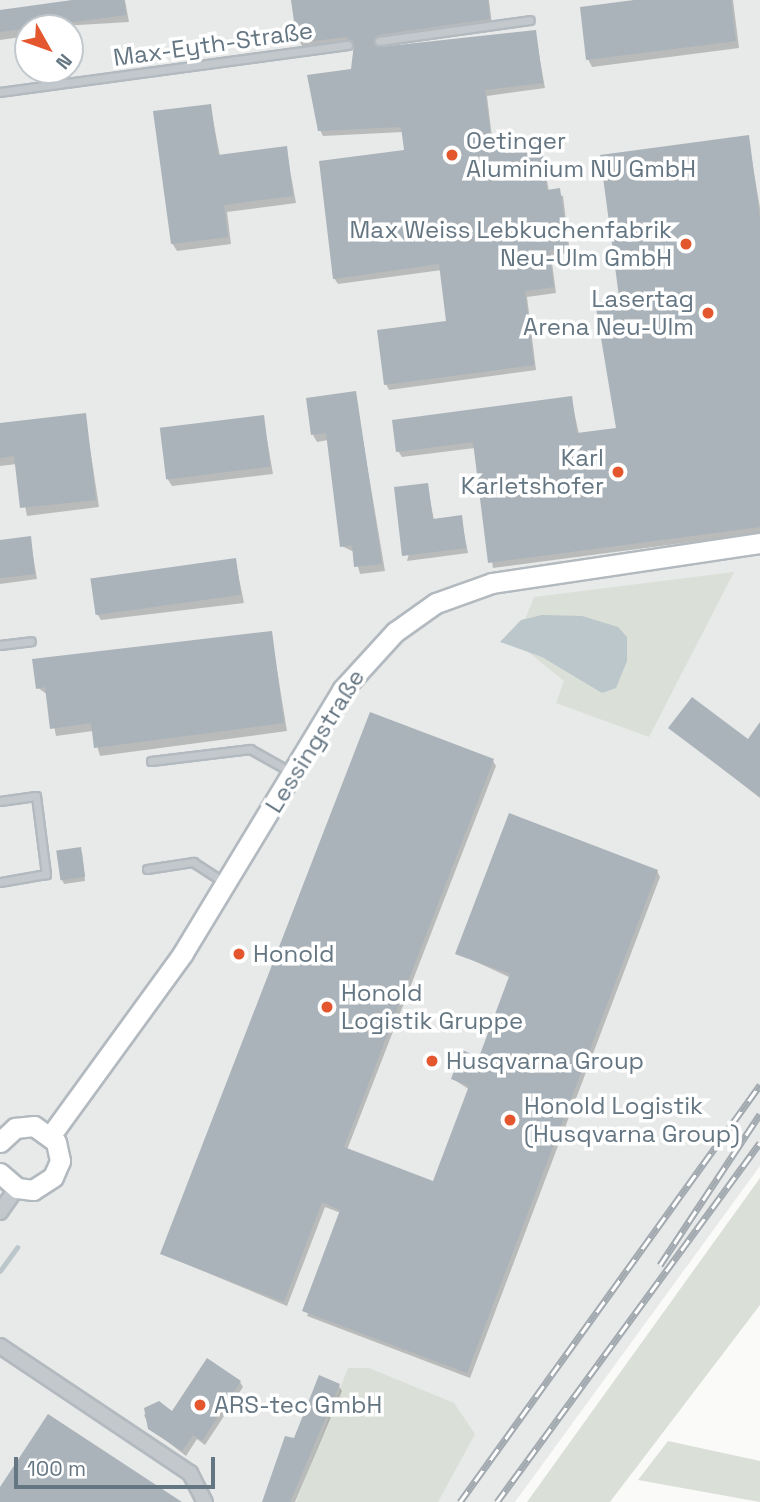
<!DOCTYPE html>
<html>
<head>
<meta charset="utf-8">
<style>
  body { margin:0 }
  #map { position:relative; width:760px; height:1502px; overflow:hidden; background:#fafaf8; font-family:"Space Grotesk",sans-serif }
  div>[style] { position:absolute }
  .built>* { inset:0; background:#e8e9e9 }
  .green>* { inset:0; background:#dadfd7 }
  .water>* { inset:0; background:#bbc7cb }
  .shadow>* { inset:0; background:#0003 }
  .stream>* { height:4.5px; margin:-2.25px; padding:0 2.25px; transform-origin:2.25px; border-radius:2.25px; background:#bbc7cb }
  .building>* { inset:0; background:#aab3b9; transform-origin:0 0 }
  .roads { filter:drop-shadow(2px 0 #b3babf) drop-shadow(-2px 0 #b3babf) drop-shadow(0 2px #b3babf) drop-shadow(0 -2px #b3babf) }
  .lane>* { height:7px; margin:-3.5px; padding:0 3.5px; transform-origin:3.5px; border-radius:3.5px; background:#c3c8cc }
  .street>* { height:14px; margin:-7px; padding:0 7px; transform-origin:7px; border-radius:7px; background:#c3c8cc }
  .secondary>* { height:19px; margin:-9.5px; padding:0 9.5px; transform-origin:9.5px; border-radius:9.5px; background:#fff }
  .rail>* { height:7px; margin-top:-3.5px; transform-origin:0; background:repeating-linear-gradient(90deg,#fff 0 13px,#a2aab0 0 26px); box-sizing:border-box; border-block:2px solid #a2aab0 }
  .dots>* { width:19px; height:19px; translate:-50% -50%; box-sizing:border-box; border:4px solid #fff; border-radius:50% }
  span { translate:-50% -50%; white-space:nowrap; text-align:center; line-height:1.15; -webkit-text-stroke:7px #fff; paint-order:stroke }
  .street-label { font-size:24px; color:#657683 }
  .poi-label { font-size:24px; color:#657683 }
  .left { translate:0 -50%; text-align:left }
  .right { translate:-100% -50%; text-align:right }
  .north { position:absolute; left:14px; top:14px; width:70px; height:70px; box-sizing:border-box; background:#fff; border:2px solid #c1c8cd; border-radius:50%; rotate:130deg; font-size:19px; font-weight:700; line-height:28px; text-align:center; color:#657683 }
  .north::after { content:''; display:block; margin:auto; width:24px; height:32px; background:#e4572e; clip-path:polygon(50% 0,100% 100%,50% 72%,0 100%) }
  .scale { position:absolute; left:14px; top:1457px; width:201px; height:32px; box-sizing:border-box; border:4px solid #657683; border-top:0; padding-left:9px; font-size:21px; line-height:24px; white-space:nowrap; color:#657683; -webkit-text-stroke:5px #fff; paint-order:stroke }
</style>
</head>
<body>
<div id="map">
  <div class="built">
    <div style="clip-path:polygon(evenodd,0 0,760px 0,760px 1166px,515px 1502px,0 1502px,0 0,28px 28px,70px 28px,70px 70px,28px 70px,28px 28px)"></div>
  </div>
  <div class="green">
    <div style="clip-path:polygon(734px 572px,649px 737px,556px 703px,564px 681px,516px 642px,534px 597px)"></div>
    <div style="clip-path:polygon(760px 1178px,760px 1305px,610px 1502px,527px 1502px)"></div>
    <div style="clip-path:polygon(348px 1368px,369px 1368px,454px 1403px,475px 1434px,438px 1502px,296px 1502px)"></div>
    <div style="clip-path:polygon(668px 1441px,760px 1461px,760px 1502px,638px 1480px)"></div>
  </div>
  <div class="water">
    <div style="clip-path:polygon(542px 615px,582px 616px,618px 627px,627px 637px,627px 661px,616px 688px,602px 693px,542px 657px,500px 642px,521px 620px)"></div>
  </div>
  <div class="shadow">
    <div style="clip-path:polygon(86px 0,125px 0,129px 22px,28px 28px,28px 36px,0 40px,0 11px)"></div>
    <div style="clip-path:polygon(293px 0,489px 0,492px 25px,381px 40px,379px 49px,535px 32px,545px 88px,487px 96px,493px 146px,540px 140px,549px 192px,563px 196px,570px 253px,551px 255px,556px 293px,527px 297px,536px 370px,389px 390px,386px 384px,448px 322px,442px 270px,338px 284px,334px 278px,406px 151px,403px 132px,323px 136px,320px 130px,352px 71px,355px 46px,302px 48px)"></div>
    <div style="clip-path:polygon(648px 0,733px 0,739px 48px,592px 67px,588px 59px)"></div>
    <div style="clip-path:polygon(210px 105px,220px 156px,286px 148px,296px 203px,227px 212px,231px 244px,177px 251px,172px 243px)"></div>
    <div style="clip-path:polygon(748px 137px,760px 208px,760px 533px,493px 568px,475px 448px,402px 457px,398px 451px,571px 398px,579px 434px,618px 429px,622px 306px)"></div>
    <div style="clip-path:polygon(355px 393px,385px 571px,360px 574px,354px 552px,342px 546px,328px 440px,317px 442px,313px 435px)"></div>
    <div style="clip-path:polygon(85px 415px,99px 507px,27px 516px,17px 464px,0 466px,0 425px)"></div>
    <div style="clip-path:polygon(263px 416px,273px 474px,172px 486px,167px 478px)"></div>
    <div style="clip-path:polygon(427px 485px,434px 520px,461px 517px,468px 553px,407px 561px)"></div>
    <div style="clip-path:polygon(30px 538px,37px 579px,0 584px,0 542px)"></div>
    <div style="clip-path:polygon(235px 559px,244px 603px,101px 620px,96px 612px)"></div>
    <div style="clip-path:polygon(271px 633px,287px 731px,100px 756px,93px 731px,56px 736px,48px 695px,38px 688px)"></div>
    <div style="clip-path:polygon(670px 728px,748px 741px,760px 736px,760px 798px)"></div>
    <div style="clip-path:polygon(493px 761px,496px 766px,347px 1150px,434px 1183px,470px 1090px,453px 1079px,480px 1059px,511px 978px,457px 953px,657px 871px,660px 877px,470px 1378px,307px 1316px,341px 1213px,325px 1207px,287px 1306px,162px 1254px)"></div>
    <div style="clip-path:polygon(82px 852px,85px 881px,64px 884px,62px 880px)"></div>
    <div style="clip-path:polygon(240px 1382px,243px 1387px,205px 1445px,197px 1439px,186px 1456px,150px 1428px,144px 1415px,159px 1404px,172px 1413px)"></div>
    <div style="clip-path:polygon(339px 1386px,342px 1391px,295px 1502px,264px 1502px,296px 1441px)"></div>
  </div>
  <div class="stream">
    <div style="left:0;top:1271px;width:29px;rotate:-54deg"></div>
  </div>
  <div class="building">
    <div style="clip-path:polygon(72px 0,124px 0,126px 15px,0 32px,0 10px)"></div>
    <div style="clip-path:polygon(291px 0,488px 0,490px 19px,378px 35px,373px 41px,379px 47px,536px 30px,543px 83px,485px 90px,492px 145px,541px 138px,547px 190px,560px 188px,568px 247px,549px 250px,554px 287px,525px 291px,534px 365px,384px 385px,377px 330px,446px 321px,439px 264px,333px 279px,319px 161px,404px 150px,401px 127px,318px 131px,307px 75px,351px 69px,354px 44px,347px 37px,297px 43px)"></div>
    <div style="clip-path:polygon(634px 0,731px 0,736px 41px,586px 60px,580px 7px)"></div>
    <div style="clip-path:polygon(211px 104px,218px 155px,287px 146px,293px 196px,224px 205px,228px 237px,171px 244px,153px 111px)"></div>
    <div style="clip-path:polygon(749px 135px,760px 219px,760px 527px,488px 563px,473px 442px,396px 452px,392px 420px,572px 396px,577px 433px,616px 428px,596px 308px,620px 304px,600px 155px)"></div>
    <div style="clip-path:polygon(356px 391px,382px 564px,354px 567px,352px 545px,340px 547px,326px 433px,311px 435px,306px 398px)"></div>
    <div style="clip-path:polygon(86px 413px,96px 500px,20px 508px,14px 456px,0 458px,0 423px)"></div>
    <div style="left:264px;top:415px;width:52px;height:105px;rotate:83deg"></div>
    <div style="clip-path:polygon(428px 483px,433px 519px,462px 515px,466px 548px,402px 556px,394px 487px)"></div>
    <div style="clip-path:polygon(31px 536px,35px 574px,0 578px,0 540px)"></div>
    <div style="left:236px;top:558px;width:37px;height:147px;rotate:82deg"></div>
    <div style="clip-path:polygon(272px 631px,284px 723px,94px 748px,91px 723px,50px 729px,45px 687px,36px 689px,32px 659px)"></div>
    <div style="clip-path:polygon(692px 697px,748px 739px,760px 722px,760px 797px,668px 728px)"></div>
    <div style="clip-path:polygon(370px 712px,494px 759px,344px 1147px,433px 1181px,469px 1086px,451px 1079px,462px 1050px,479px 1057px,510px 974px,455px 954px,509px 813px,658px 870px,467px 1373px,302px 1311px,340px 1210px,322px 1202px,284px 1302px,160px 1254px)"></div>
    <div style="left:81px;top:847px;width:30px;height:25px;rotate:82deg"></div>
    <div style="clip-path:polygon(207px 1358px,241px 1381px,202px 1441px,193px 1435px,182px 1451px,148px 1429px,144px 1408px,159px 1401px,172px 1411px)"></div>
    <div style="clip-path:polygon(319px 1375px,340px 1384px,290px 1502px,262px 1502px,285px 1436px,294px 1438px)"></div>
    <div style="clip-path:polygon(48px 1414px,182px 1502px,0 1502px,0 1487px)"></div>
  </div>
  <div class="roads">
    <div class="lane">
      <div style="left:379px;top:41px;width:152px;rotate:-7.9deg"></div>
      <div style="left:0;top:92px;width:351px;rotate:-7.7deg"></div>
      <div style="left:0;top:645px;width:31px;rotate:-7deg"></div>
      <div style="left:151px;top:761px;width:100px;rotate:-6.9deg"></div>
      <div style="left:250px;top:749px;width:47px;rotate:29.3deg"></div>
      <div style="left:0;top:801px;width:36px;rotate:-8deg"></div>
      <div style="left:36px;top:796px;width:79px;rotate:82.7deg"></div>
      <div style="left:46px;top:874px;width:47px;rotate:170.1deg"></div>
      <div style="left:147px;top:869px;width:47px;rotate:-8.7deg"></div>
      <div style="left:193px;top:862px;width:38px;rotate:33deg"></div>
    </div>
    <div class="street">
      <div style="left:0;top:1212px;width:29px;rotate:-55deg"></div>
      <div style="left:0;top:1346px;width:229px;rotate:33.8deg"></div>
      <div style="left:190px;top:1473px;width:33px;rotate:63deg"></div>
    </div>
    <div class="secondary">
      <div style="left:51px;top:1135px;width:225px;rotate:-54deg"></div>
      <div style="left:183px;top:953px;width:307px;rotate:-58.8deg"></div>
      <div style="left:342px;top:690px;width:79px;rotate:-47.6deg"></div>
      <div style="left:395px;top:632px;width:50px;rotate:-35.3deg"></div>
      <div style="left:436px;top:603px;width:59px;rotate:-19.7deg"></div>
      <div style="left:492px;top:583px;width:271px;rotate:-8.5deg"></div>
      <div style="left:0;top:1142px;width:21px;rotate:-43deg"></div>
      <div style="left:15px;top:1128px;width:19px;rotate:-6deg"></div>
      <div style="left:34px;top:1126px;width:27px;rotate:36deg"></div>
      <div style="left:56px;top:1142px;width:19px;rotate:78deg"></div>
      <div style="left:60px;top:1161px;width:17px;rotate:114deg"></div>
      <div style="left:53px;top:1177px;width:24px;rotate:147deg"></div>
      <div style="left:33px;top:1190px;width:16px;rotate:-173deg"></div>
      <div style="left:17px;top:1188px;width:23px;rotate:-139deg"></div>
    </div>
  </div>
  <div class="rail">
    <div style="left:660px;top:1265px;width:181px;rotate:-56.5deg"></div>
    <div style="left:460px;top:1502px;width:514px;rotate:-54.27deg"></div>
    <div style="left:497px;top:1502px;width:445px;rotate:-53.8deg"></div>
  </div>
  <div class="dots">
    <div style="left:452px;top:155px;background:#e4572e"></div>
    <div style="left:686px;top:244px;background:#e4572e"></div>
    <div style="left:708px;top:313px;background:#e4572e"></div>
    <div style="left:618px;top:472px;background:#e4572e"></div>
    <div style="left:239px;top:954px;background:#e4572e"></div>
    <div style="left:327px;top:1007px;background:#e4572e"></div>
    <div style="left:432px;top:1061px;background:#e4572e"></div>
    <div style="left:510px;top:1120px;background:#e4572e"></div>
    <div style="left:200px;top:1405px;background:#e4572e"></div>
  </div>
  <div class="street-label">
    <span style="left:213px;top:44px;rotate:-8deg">Max-Eyth-Straße</span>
    <span style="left:315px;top:741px;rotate:-58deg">Lessingstraße</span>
  </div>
  <div class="poi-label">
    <span class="left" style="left:466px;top:155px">Oetinger<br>Aluminium NU GmbH</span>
    <span class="right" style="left:672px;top:244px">Max Weiss Lebkuchenfabrik<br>Neu-Ulm GmbH</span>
    <span class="right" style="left:694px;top:313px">Lasertag<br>Arena Neu-Ulm</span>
    <span class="right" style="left:604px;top:472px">Karl<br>Karletshofer</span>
    <span class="left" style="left:253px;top:954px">Honold</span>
    <span class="left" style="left:341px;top:1007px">Honold<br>Logistik Gruppe</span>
    <span class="left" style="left:446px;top:1061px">Husqvarna Group</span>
    <span class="left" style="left:524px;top:1120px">Honold Logistik<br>(Husqvarna Group)</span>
    <span class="left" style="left:214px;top:1405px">ARS-tec GmbH</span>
  </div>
  <div class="north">N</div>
  <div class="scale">100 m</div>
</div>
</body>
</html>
